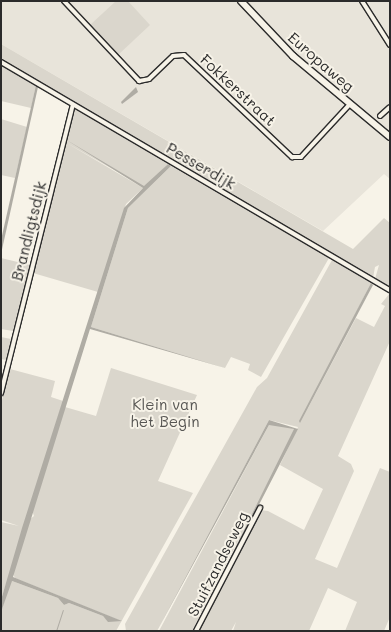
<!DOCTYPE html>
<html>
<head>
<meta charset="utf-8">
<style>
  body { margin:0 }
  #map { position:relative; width:391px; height:632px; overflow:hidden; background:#f7f3e8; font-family:Mali,sans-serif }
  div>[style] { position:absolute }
  .built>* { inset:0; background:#e8e4da }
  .green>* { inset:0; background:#dad6cc }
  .water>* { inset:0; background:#afaca4 }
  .stream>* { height:1px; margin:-0.5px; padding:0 0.5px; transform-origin:0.5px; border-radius:0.5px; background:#afaca4 }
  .roads { filter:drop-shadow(1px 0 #2b2b2b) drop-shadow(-1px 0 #2b2b2b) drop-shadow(0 1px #2b2b2b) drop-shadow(0 -1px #2b2b2b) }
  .minor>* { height:4px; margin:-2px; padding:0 2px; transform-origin:2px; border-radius:2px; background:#f7f3e8 }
  .primary>* { height:6px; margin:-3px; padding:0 3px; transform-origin:3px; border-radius:3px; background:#f7f3e8 }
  span { translate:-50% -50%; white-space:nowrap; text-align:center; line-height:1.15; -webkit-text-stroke:4px #f7f3e8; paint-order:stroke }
  .street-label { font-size:15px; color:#2b2b2b }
  .park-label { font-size:15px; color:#575653 }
  .frame { position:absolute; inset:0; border:2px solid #2b2b2b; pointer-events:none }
</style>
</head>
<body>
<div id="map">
  <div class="built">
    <div style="clip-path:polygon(1px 1px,390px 1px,390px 179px,384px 174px,323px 231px,1px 44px)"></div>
  </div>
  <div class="green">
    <div style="clip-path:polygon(116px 1px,128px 1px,150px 25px,118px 55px,90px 25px)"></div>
    <div style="clip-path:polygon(1px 44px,353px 249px,384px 218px,390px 223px,390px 288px,375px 279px,379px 265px,375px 267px,373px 278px,1px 59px)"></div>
    <div style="clip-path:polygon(1px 65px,36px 85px,31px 108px,1px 101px)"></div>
    <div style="clip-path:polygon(75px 109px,168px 164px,144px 187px,65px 142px,143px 188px,126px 204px,98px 292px,33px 273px,65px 139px)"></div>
    <div style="clip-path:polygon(1px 119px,27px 127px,15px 178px,1px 175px)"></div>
    <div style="clip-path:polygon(171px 166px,329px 258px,261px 377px,248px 370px,250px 364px,231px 357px,225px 368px,91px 327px,128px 208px)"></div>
    <div style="clip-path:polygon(1px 258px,30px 265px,13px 331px,1px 329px)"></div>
    <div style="clip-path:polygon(332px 260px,371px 283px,300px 423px,356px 318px,374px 327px,385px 306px,381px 304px,390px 293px,390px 341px,338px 456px,351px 464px,354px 471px,315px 559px,337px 568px,380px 468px,390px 472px,390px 617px,384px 631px,345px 631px,357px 602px,328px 588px,309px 631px,233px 631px,236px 622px,231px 631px,198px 631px,260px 510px,268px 511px,304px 530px,323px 489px,280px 465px,298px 427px,269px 420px,157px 631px,126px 631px,125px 624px,257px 387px,267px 378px)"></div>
    <div style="clip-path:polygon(1px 337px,11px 339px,6px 360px,1px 359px)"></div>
    <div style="clip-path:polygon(111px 368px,197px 395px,158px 481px,193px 493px,116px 631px,1px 631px,1px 612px,9px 585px,6px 584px,1px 600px,1px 522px,19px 526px,1px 520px,1px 404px,10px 369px,55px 381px,51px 397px,63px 401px,16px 552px,12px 581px,58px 598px,64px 605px,69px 603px,103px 616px,108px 621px,121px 621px,15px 578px,13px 574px,29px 520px,34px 516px,32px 510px,65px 407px,96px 416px)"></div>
    <div style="clip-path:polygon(275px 423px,295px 429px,294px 432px,192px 631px,159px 631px,269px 425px)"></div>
  </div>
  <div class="water">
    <div style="clip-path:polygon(36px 85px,38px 87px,1px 254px,1px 240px)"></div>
    <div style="clip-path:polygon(136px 87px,138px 92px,122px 104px,121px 102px)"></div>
    <div style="clip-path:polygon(65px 139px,144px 186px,168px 164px,171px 166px,128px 208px,91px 327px,225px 368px,90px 329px,13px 577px,122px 621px,108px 622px,103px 616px,69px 603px,64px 605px,58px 598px,12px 581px,1px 612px,1px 600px,22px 528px,124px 208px,143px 188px)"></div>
    <div style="clip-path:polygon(371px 283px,373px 285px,300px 423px,299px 421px)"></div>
    <div style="clip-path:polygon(269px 420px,298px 429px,194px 631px,294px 429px,269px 425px,157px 631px)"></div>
  </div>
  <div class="stream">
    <div style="left:56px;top:631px;width:22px;rotate:-72deg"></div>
  </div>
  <div class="roads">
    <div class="minor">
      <div style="left:64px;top:1px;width:110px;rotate:46.8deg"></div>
      <div style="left:139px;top:81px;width:10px;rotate:-11deg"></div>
      <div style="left:149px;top:79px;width:33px;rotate:-44deg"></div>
      <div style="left:173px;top:56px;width:11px;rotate:-5deg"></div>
      <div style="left:184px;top:55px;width:149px;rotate:43.4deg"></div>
      <div style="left:292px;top:157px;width:9px"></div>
      <div style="left:301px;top:157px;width:72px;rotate:-47.2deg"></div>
      <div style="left:362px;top:1px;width:52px;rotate:57.5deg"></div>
      <div style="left:1px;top:62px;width:451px;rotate:30.4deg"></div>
      <div style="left:380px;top:116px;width:13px;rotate:-42deg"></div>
      <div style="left:1px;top:393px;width:297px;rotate:-76deg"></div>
      <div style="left:196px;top:631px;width:139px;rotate:-62.5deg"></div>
    </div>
    <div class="primary">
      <div style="left:241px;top:1px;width:76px;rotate:46.6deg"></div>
      <div style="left:293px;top:56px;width:126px;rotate:39.9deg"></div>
    </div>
  </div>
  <div class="street-label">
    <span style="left:321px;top:62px;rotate:41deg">Europaweg</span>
    <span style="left:238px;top:90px;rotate:43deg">Fokkerstraat</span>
    <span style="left:201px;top:166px;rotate:30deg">Pesserdijk</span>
    <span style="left:29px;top:231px;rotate:-76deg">Brandligtsdijk</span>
    <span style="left:218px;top:564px;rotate:-63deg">Stuifzandseweg</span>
  </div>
  <div class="park-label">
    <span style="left:165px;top:413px">Klein van<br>het Begin</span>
  </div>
  <div class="frame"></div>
</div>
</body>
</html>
